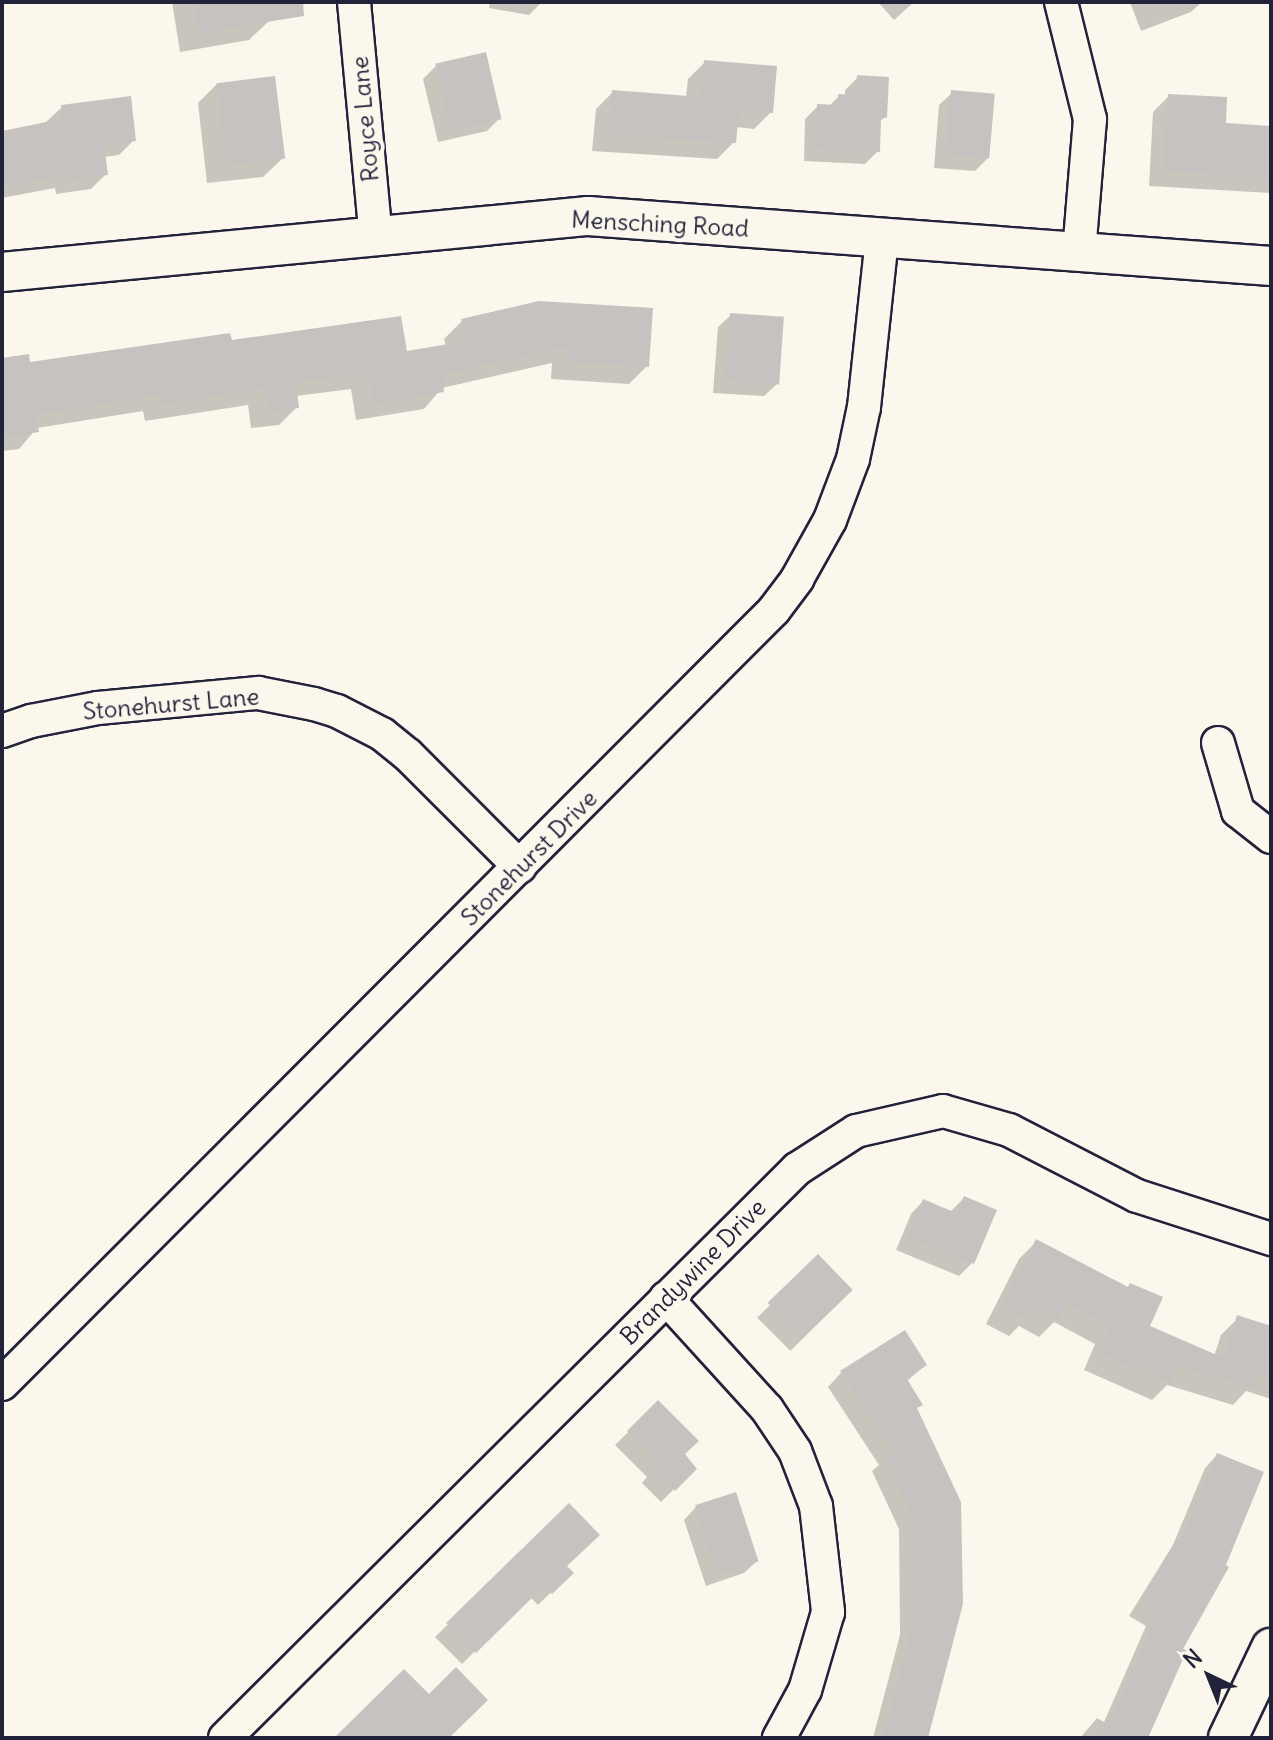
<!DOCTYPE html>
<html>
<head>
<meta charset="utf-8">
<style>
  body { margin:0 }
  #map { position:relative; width:1273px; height:1740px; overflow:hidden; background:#fbf7ec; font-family:Delius,sans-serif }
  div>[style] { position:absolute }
  .shadow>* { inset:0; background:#0003; transform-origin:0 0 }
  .building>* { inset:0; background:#c6c2c0; transform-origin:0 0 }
  .roads { filter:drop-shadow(2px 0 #22223b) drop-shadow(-2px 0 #22223b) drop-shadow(0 2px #22223b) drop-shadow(0 -2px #22223b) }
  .minor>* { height:32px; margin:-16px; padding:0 16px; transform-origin:16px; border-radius:16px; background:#fbf7ec }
  .tertiary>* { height:38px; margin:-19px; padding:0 19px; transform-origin:19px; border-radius:19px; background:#fbf7ec }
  span { translate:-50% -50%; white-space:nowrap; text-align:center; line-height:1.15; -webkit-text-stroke:8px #fbf7ec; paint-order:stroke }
  .street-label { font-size:24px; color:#22223b }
  .frame { position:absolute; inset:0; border:4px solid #22223b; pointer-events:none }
  .north { position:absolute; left:1169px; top:1636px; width:80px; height:80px; -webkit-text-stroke:6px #fbf7ec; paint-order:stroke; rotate:317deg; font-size:22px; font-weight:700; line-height:32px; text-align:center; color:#22223b }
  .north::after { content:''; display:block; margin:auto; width:28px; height:36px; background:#22223b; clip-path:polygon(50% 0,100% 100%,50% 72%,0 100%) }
</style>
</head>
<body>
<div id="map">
  <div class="shadow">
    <div style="clip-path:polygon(172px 2px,266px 2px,269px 21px,249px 40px,180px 52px)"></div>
    <div style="clip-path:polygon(490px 2px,542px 2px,529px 15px,489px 8px)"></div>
    <div style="clip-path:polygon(878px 2px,914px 2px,894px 20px)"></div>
    <div style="clip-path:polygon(1130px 2px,1202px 2px,1191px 12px,1141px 31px)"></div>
    <div style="clip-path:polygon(704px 63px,771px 112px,754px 129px,736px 127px,734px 142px,717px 159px,592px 151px,596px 109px,613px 92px,686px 97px,688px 79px)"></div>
    <div style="clip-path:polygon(436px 66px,500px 118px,487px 131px,438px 142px,423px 79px)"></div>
    <div style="clip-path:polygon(858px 77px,885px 117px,879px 122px,878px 151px,865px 164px,804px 161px,805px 119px,818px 106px,828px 107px,839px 96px,845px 96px,845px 90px)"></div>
    <div style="clip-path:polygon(217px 84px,283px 158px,263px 177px,207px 183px,198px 103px)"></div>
    <div style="clip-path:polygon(952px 93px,988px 158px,975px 171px,934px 168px,939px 105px)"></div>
    <div style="clip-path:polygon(1169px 96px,1224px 124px,1271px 128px,1271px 193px,1149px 186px,1153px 112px)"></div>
    <div style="clip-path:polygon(62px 107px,134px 140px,119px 155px,104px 157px,106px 174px,91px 189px,56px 194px,55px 188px,2px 198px,2px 133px,46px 122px)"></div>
    <div style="clip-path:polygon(539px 303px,647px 366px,629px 384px,551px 379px,552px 363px,442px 388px,424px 409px,356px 420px,351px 389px,296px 396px,297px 407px,279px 425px,251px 428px,248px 405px,145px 421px,143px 411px,37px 428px,19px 449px,2px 451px,2px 360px,28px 365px,230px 342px,405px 353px,446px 346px,444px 339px,462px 321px)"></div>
    <div style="clip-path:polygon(731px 315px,777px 384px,764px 396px,713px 393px,718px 327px)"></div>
    <div style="clip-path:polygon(964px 1198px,972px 1263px,959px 1276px,896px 1250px,911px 1214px,923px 1201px,950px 1212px)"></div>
    <div style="clip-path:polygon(1036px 1242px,1148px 1327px,1214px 1356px,1221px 1335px,1238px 1318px,1271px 1328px,1271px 1399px,1246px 1391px,1233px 1405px,1167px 1385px,1152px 1400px,1084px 1370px,1095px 1344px,1054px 1322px,1039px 1337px,1019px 1326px,1009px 1336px,986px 1324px,1019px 1259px)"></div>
    <div style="left:818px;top:1257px;width:47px;height:86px;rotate:45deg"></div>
    <div style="clip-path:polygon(925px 1365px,906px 1382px,916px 1409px,926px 1738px,873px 1738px,900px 1635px,899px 1529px,872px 1471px,879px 1465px,828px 1387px,841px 1373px)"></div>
    <div style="clip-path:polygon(658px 1403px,683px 1454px,694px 1469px,661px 1502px,642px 1483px,647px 1477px,615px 1445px)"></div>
    <div style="clip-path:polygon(1217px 1455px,1180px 1650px,1143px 1738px,1080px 1738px,1097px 1718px,1104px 1722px,1146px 1626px,1129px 1616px,1173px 1545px,1205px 1468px)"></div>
    <div style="clip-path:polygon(569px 1506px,565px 1567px,571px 1573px,538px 1605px,530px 1597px,462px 1664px,435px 1637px)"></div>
    <div style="clip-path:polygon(696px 1507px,757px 1561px,744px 1573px,706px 1586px,684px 1520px)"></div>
  </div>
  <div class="building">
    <div style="clip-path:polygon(194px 2px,303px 2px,304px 16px,199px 33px)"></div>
    <div style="left:486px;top:52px;width:69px;height:52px;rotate:77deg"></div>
    <div style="clip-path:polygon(704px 60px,777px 66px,773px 113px,739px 110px,736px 143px,608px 135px,612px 90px,701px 97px)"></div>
    <div style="clip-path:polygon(857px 75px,889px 77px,887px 118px,881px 118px,880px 152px,816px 149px,817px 104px,838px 105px,838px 94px,856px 95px)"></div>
    <div style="left:275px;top:76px;width:83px;height:59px;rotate:83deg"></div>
    <div style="left:951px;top:90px;width:44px;height:65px;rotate:5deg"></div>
    <div style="clip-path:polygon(1168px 94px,1227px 97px,1226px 123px,1271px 126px,1271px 177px,1164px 171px)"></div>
    <div style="clip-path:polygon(131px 96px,136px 141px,104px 145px,108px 175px,71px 180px,70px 174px,2px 187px,2px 131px,62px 119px,61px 105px)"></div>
    <div style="clip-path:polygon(539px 301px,653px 308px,649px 367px,567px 362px,568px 346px,442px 375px,444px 392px,373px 404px,368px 373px,296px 382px,299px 408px,268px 412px,265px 388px,162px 404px,160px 395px,37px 414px,39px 432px,2px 437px,2px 358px,29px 354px,30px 362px,230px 333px,232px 340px,401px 316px,407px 351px,466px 341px,461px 319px)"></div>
    <div style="left:730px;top:313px;width:54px;height:68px;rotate:4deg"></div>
    <div style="clip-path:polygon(964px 1196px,997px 1210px,974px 1264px,907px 1237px,923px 1199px,956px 1213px)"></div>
    <div style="clip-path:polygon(1036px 1239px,1128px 1287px,1130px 1283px,1163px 1297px,1150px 1326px,1224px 1358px,1237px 1315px,1271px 1326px,1271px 1377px,1257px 1372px,1252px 1388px,1178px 1366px,1171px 1384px,1100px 1353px,1111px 1326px,1067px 1303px,1058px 1321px,1034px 1309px,1028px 1320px,1002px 1306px)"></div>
    <div style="left:818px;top:1254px;width:50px;height:70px;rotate:46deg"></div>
    <div style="clip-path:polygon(905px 1330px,927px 1365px,907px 1379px,923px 1405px,917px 1408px,961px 1502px,963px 1604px,928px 1738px,883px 1738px,914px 1620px,912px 1514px,885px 1456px,893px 1452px,840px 1371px)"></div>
    <div style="clip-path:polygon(658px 1400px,699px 1441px,685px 1454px,697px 1469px,675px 1491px,653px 1469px,659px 1464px,627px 1431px)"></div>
    <div style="clip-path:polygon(1217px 1453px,1264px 1472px,1226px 1565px,1229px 1567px,1183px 1649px,1187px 1650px,1148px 1738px,1103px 1738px,1157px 1613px,1140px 1603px,1177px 1538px,1181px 1540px)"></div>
    <div style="left:736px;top:1492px;width:73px;height:43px;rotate:72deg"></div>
    <div style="clip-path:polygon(569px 1503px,600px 1535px,567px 1566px,574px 1573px,552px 1594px,544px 1586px,476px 1653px,446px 1623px)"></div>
    <div style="clip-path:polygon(456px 1667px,488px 1700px,449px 1738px,334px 1738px,404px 1669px,429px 1694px)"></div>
  </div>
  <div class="roads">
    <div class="minor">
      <div style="left:354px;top:2px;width:236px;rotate:84.7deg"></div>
      <div style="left:1061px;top:2px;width:121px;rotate:76.1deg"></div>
      <div style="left:1090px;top:119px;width:133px;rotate:94.7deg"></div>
      <div style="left:2px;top:731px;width:31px;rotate:-19deg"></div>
      <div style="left:31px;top:721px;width:68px;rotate:-11deg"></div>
      <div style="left:98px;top:708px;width:161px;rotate:-5.4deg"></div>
      <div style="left:258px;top:693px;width:57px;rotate:11.1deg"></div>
      <div style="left:314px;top:704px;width:24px;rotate:17deg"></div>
      <div style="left:337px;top:711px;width:51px;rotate:27.1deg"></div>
      <div style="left:382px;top:734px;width:33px;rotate:39deg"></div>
      <div style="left:408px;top:755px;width:158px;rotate:45deg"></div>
      <div style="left:1218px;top:743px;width:71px;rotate:73.6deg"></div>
      <div style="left:1238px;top:811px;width:42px;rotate:38.2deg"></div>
      <div style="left:666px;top:1298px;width:150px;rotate:47.7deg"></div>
      <div style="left:767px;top:1409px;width:50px;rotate:56.3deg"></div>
      <div style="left:795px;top:1451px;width:59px;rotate:69.1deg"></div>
      <div style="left:816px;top:1506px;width:107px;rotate:83.5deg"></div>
      <div style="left:828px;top:1612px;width:81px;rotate:106.4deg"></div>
      <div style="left:805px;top:1690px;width:55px;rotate:118.4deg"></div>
      <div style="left:2px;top:1384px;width:1093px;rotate:-45.07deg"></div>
      <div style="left:774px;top:610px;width:39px;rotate:-53deg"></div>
      <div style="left:797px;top:579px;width:68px;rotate:-60.8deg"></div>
      <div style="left:830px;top:520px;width:65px;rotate:-69.3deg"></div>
      <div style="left:853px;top:459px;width:53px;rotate:-78.1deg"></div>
      <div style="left:864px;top:407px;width:170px;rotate:-83.9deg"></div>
      <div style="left:225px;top:1738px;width:807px;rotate:-44.85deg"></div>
      <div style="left:797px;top:1169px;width:70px;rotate:-32.8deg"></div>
      <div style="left:856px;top:1131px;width:89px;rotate:-12.9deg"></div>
      <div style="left:943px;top:1111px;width:69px;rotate:16.1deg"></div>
      <div style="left:1009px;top:1130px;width:144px;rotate:27.3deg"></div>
      <div style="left:1137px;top:1196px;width:141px;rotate:17.8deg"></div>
    </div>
    <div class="tertiary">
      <div style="left:2px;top:272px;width:589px;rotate:-5.46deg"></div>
      <div style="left:588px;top:216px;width:685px;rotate:4.19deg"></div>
      <div style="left:1228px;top:1738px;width:100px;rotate:-64.5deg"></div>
    </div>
  </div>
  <div class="street-label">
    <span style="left:365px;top:119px;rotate:-95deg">Royce Lane</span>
    <span style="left:660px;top:224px;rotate:3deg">Mensching Road</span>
    <span style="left:171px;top:704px;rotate:-5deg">Stonehurst Lane</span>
    <span style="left:529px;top:858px;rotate:-45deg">Stonehurst Drive</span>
    <span style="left:693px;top:1272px;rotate:-45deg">Brandywine Drive</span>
  </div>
  <div class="frame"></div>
  <div class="north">N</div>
</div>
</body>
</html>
